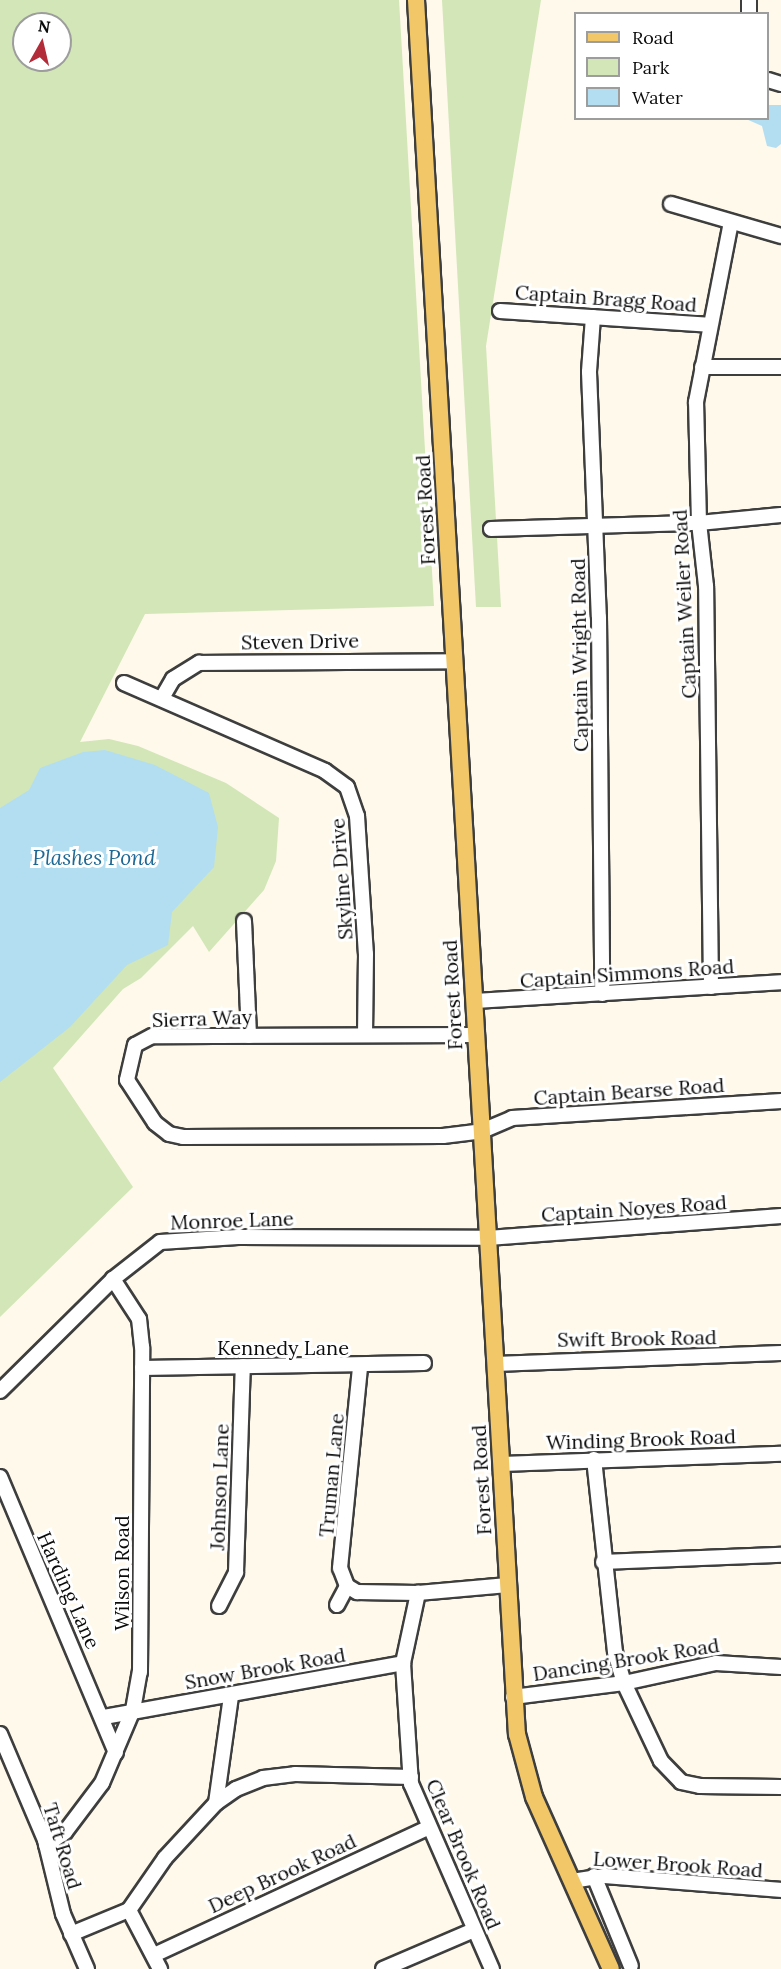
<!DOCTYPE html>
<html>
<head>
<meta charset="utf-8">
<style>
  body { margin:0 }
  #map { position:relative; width:781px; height:1969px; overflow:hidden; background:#fef9eb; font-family:Lora,serif }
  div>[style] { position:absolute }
  .green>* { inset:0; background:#d2e6b7 }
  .water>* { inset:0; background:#b3def2 }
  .roads { filter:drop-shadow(2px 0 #3e3e3e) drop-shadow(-2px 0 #3e3e3e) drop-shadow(0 2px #3e3e3e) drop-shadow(0 -2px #3e3e3e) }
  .minor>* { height:14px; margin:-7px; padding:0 7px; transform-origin:7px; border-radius:7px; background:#fff }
  .major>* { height:16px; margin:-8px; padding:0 8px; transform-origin:8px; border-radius:8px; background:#f1c768 }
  span { translate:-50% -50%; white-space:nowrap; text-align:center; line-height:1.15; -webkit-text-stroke:6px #fff; paint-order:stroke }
  .street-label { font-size:20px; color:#0b0b0b }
  .water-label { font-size:21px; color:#1d6895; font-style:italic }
  .legend { position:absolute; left:574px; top:12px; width:195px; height:108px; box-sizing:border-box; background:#fff; border:2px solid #9d9d9d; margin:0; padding:8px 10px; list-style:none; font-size:18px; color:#0b0b0b }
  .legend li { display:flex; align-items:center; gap:12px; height:30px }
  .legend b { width:30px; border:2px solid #9d9d9d }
  .north { position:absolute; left:12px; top:12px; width:60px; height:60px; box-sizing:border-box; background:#fff; border:2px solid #9d9d9d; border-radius:50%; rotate:8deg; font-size:16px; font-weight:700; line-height:24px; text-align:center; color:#0b0b0b }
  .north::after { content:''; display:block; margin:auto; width:21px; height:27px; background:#b32c3a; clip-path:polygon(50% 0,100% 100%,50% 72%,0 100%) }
</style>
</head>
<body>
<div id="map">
  <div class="green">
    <div style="clip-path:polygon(evenodd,0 0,399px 0,434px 606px,145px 614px,80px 742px,109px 739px,138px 746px,226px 783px,279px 818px,276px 861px,264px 890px,209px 952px,193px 926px,141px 978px,123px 989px,53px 1068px,133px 1187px,0 1317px,0 0,24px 24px,60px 24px,60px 60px,24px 60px,24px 24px)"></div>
    <div style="clip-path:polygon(442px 0,541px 0,486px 346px,501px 607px,476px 607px)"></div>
  </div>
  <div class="water">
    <div style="clip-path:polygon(768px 105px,781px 105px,781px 144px,776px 148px,767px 146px,762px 126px,746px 119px,768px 118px)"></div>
    <div style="clip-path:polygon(105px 750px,155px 765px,209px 793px,218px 827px,214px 867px,172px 912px,168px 945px,127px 965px,70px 1027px,0 1082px,0 808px,29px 790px,40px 768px,83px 752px)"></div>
  </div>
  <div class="roads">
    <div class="minor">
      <div style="left:749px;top:0;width:14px;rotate:90deg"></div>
      <div style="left:768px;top:80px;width:14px;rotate:17deg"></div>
      <div style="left:671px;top:204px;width:115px;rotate:16.2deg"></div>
      <div style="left:500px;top:311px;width:209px;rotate:3.8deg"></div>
      <div style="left:593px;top:317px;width:55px;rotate:94.2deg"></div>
      <div style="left:589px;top:372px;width:245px;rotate:87.7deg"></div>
      <div style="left:599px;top:617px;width:377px;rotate:89.5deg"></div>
      <div style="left:702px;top:367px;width:79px"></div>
      <div style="left:491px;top:529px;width:208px;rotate:-1.7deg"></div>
      <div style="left:699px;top:523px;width:82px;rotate:-5.6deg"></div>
      <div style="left:124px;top:683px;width:219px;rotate:23.6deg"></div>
      <div style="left:325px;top:771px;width:27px;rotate:36deg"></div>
      <div style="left:347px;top:787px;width:31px;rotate:71deg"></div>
      <div style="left:357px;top:816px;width:138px;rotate:86.3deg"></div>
      <div style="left:366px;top:954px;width:81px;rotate:90.7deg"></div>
      <div style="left:162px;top:698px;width:22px;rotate:-60deg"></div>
      <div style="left:173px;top:679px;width:31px;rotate:-32deg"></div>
      <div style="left:199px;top:663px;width:256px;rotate:-0.4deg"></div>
      <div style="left:244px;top:921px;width:115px;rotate:87.5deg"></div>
      <div style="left:711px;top:987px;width:401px;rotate:-90.7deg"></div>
      <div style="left:706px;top:586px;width:63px;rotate:-96.3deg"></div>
      <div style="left:699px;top:523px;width:121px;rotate:-91.4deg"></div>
      <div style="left:696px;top:402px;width:183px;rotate:-79deg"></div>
      <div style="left:474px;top:1001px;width:308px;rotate:-3.5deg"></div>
      <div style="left:476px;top:1035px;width:324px;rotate:179.8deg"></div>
      <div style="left:152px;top:1036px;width:19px;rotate:152deg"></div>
      <div style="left:135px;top:1045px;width:36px;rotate:103deg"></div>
      <div style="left:127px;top:1080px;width:51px;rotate:56.9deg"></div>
      <div style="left:155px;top:1123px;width:18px;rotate:38deg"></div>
      <div style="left:169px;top:1134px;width:14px;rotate:12deg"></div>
      <div style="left:183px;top:1137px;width:260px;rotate:-0.2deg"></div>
      <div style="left:443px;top:1136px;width:39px;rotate:-7deg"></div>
      <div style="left:482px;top:1131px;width:33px;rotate:-23deg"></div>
      <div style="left:512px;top:1118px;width:270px;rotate:-3.6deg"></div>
      <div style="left:495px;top:1364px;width:286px;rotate:-2.2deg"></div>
      <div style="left:142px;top:1368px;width:282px;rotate:-1deg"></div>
      <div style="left:0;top:1391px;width:159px;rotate:-44.7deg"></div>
      <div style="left:113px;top:1279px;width:60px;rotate:-38.2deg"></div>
      <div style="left:160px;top:1242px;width:78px;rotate:-3.7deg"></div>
      <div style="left:238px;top:1237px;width:250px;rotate:0.2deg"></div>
      <div style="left:488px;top:1238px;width:294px;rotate:-4.3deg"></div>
      <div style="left:594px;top:1459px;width:194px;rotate:83.8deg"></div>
      <div style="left:615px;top:1652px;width:32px;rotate:74deg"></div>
      <div style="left:624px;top:1683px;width:86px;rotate:64.6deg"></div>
      <div style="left:661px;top:1761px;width:29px;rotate:46deg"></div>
      <div style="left:681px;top:1782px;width:19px;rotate:12deg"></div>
      <div style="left:700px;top:1786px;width:81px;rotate:0.7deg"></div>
      <div style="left:502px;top:1464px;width:279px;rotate:-2.1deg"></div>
      <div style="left:0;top:1477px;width:299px;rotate:67.2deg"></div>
      <div style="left:603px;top:1562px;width:178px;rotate:-2.3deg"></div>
      <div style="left:347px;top:1586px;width:12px;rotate:31deg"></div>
      <div style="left:357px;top:1592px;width:61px;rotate:0.9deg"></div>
      <div style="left:337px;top:1605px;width:21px;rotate:-62deg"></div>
      <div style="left:347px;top:1586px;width:19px;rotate:-111deg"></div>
      <div style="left:340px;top:1568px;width:203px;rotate:-84.3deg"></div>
      <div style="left:219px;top:1606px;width:38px;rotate:-63deg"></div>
      <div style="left:236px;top:1572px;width:206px;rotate:-88.1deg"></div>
      <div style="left:513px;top:1697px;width:112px;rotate:-7.2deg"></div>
      <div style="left:624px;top:1683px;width:94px;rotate:-12.3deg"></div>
      <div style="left:716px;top:1663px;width:65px;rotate:3.5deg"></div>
      <div style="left:104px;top:1717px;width:304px;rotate:-10.2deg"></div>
      <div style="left:0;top:1734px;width:115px;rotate:67deg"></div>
      <div style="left:45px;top:1840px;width:76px;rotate:76.3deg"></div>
      <div style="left:63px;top:1914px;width:60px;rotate:66.4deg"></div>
      <div style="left:216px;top:1803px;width:108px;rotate:-82deg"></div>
      <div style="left:46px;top:1845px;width:23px;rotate:-34deg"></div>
      <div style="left:65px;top:1832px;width:61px;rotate:-52.9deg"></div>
      <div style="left:102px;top:1783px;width:79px;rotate:-67deg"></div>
      <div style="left:133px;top:1710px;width:39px;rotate:-80deg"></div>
      <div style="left:140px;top:1672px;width:325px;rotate:-89.6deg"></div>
      <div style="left:142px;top:1347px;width:28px;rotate:-96deg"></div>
      <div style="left:139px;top:1319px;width:48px;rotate:-123deg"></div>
      <div style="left:594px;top:1876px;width:97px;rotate:67.7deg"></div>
      <div style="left:572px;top:1881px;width:33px;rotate:-9deg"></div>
      <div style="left:605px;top:1876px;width:177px;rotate:4.5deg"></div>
      <div style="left:129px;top:1910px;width:67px;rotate:62.3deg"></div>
      <div style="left:71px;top:1934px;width:63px;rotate:-22.5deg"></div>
      <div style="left:129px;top:1910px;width:63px;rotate:-55.3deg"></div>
      <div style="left:165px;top:1858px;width:75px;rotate:-47.2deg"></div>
      <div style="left:216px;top:1803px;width:24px;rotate:-35deg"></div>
      <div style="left:236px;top:1789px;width:29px;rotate:-22deg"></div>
      <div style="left:263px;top:1778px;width:32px;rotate:-7deg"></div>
      <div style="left:295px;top:1774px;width:116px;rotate:1.5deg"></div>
      <div style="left:154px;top:1955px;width:301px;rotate:-24.9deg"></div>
      <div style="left:383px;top:1969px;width:99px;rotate:-23.2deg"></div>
      <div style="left:492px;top:1969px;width:202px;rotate:-113.6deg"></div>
      <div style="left:411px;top:1784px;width:121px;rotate:-93.8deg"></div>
      <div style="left:403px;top:1663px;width:72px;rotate:-77.9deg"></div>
      <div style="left:418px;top:1593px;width:90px;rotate:-5.1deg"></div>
    </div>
    <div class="major">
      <div style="left:416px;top:0;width:1737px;rotate:86.67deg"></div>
      <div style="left:517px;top:1734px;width:65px;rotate:74.9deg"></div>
      <div style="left:534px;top:1797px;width:188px;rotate:65.9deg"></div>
    </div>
  </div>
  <div class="street-label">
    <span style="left:606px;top:298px;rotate:4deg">Captain Bragg Road</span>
    <span style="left:425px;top:510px;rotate:-93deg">Forest Road</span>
    <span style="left:684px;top:604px;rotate:-93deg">Captain Weiler Road</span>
    <span style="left:300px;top:641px;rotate:-1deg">Steven Drive</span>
    <span style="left:579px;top:655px;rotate:-91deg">Captain Wright Road</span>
    <span style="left:341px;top:879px;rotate:-94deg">Skyline Drive</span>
    <span style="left:627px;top:973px;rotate:-4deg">Captain Simmons Road</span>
    <span style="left:452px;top:995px;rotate:-93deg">Forest Road</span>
    <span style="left:202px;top:1018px;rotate:-2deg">Sierra Way</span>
    <span style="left:629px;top:1091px;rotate:-4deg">Captain Bearse Road</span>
    <span style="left:634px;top:1208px;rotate:-4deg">Captain Noyes Road</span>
    <span style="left:232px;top:1220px;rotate:-2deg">Monroe Lane</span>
    <span style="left:637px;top:1338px;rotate:-1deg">Swift Brook Road</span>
    <span style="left:283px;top:1347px">Kennedy Lane</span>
    <span style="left:641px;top:1439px;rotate:-2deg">Winding Brook Road</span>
    <span style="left:331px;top:1475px;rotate:-85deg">Truman Lane</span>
    <span style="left:481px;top:1480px;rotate:-93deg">Forest Road</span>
    <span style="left:219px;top:1487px;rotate:-88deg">Johnson Lane</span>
    <span style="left:121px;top:1573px;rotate:-90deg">Wilson Road</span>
    <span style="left:69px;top:1590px;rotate:66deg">Harding Lane</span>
    <span style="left:626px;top:1659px;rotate:-9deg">Dancing Brook Road</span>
    <span style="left:265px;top:1668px;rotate:-10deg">Snow Brook Road</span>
    <span style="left:63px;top:1846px;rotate:73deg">Taft Road</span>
    <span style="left:464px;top:1854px;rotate:67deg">Clear Brook Road</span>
    <span style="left:678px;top:1864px;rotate:4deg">Lower Brook Road</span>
    <span style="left:282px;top:1873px;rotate:-25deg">Deep Brook Road</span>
  </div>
  <div class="water-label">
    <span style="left:94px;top:858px">Plashes Pond</span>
  </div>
  <ul class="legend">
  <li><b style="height:8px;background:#f1c768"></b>Road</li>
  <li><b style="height:16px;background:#d2e6b7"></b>Park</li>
  <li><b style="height:16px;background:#b3def2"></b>Water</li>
  </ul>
  <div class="north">N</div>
</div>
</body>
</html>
